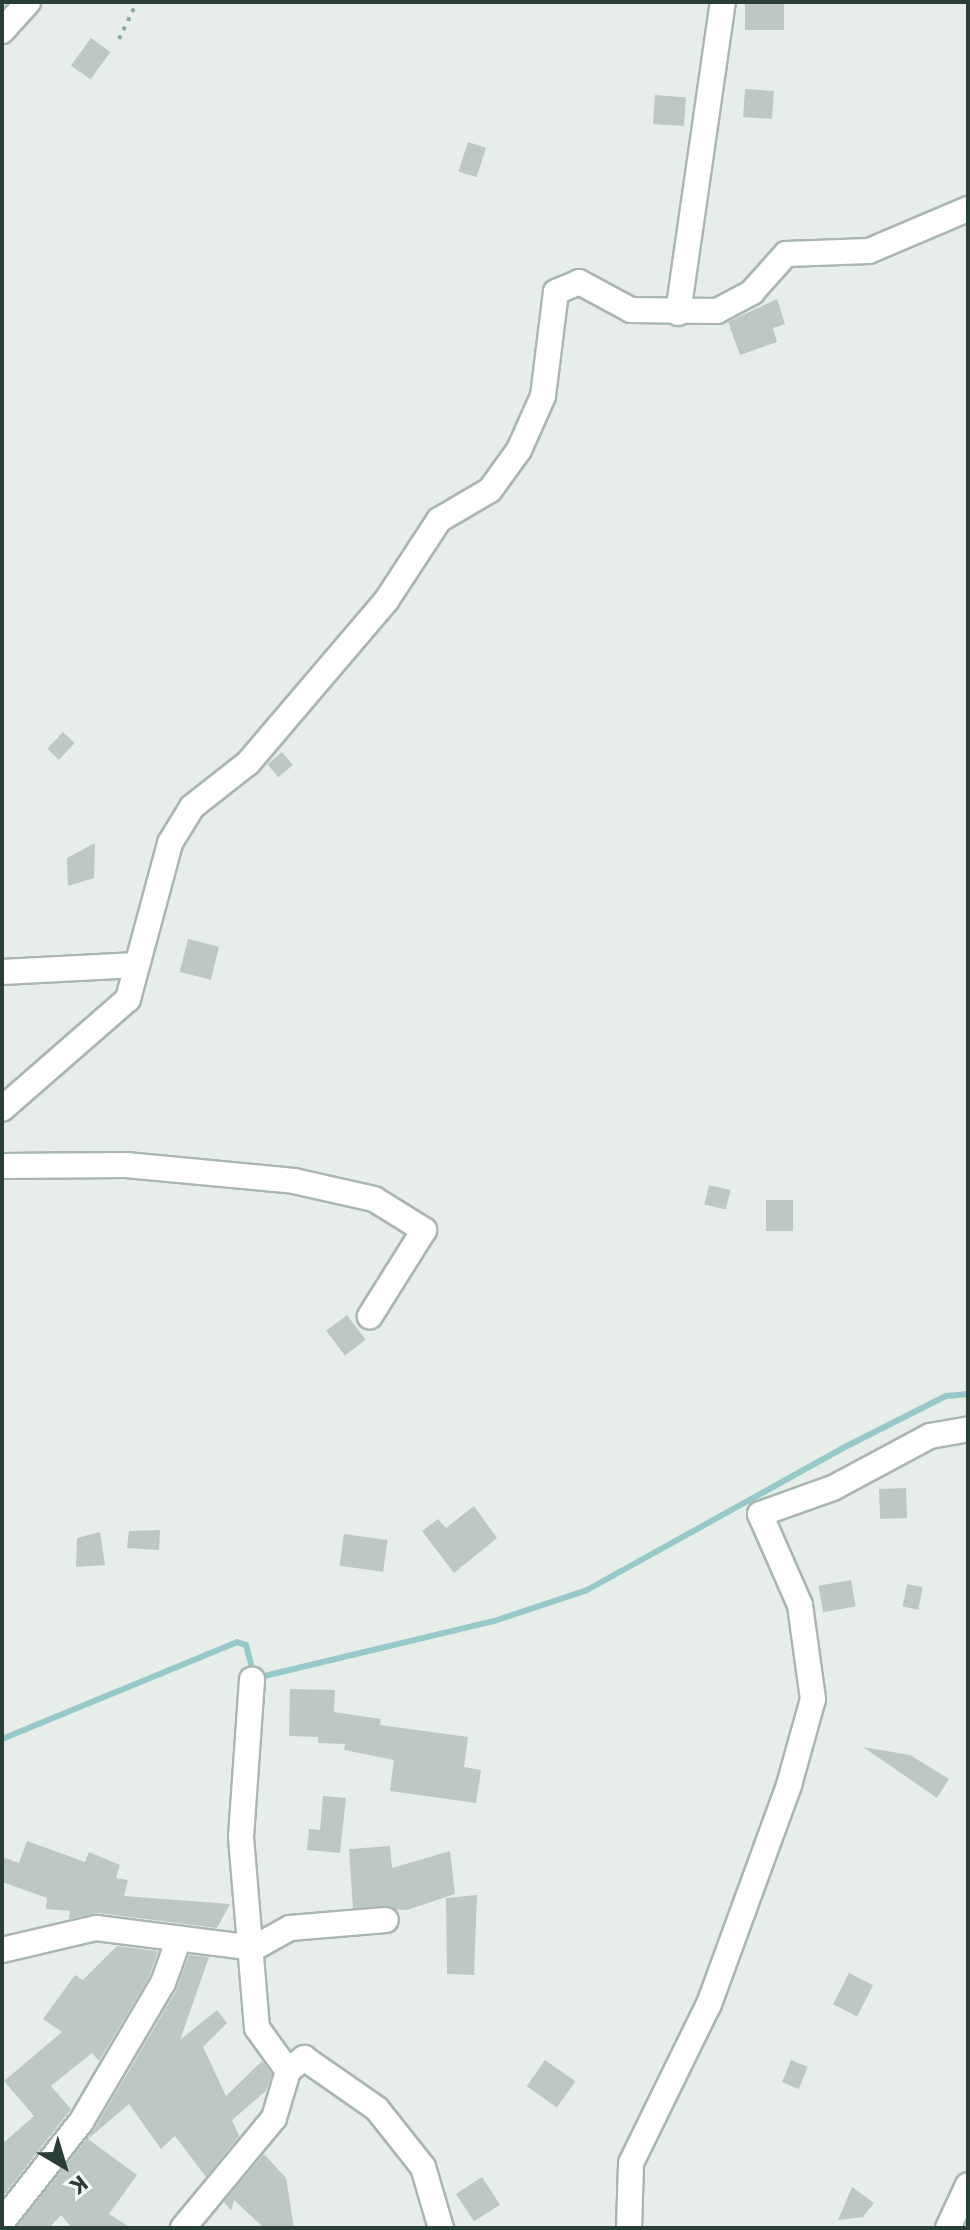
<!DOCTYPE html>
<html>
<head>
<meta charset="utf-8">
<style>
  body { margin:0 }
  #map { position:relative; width:970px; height:2230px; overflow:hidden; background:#e7eeea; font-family:Commissioner,sans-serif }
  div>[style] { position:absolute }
  .stream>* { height:6px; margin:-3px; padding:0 3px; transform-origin:3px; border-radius:3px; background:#97c9cb }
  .building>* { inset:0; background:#bdc8c3; transform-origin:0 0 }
  .path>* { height:4px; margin-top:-2px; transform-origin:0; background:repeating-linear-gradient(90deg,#8bad9f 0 4px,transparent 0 10px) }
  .roads { filter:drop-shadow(2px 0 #aab6b0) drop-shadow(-2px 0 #aab6b0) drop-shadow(0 2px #aab6b0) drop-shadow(0 -2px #aab6b0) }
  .minor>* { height:24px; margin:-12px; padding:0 12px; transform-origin:12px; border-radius:12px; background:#fff }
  span { translate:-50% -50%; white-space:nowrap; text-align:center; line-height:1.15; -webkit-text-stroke:6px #f7faf9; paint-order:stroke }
  .frame { position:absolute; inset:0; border:4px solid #283e36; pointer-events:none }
  .north { position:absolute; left:24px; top:2126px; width:80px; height:80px; -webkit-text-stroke:6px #f7faf9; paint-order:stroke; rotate:142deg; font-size:22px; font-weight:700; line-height:32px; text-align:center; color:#283e36 }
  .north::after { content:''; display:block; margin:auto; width:28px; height:36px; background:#283e36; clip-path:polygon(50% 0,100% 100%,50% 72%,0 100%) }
</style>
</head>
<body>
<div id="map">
  <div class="stream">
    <div style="left:256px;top:1678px;width:245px;rotate:-13.5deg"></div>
    <div style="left:494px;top:1621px;width:98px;rotate:-18.4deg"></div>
    <div style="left:587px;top:1590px;width:291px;rotate:-29deg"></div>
    <div style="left:841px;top:1449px;width:118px;rotate:-26.8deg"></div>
    <div style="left:946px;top:1396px;width:22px;rotate:-5deg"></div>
    <div style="left:2px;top:1739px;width:254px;rotate:-22.4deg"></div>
    <div style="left:237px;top:1642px;width:9px;rotate:18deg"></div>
    <div style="left:246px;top:1645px;width:28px;rotate:75deg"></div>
  </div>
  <div class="building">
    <div style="left:745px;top:2px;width:39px;height:28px"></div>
    <div style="left:91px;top:38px;width:24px;height:34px;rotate:36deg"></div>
    <div style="left:745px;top:89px;width:29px;height:28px;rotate:4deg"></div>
    <div style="left:655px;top:95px;width:31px;height:29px;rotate:4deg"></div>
    <div style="left:468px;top:142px;width:19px;height:31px;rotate:18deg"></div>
    <div style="clip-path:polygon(777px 299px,785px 324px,773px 328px,777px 342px,740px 355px,728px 322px)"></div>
    <div style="left:63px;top:732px;width:16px;height:23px;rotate:43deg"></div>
    <div style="left:282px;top:752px;width:17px;height:19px;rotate:50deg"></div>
    <div style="clip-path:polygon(95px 843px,94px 878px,68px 886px,67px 858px)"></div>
    <div style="left:188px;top:939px;width:32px;height:34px;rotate:14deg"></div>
    <div style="left:709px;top:1185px;width:22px;height:20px;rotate:13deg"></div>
    <div style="left:766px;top:1200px;width:27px;height:31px"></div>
    <div style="left:347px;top:1315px;width:31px;height:26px;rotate:53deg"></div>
    <div style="left:906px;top:1488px;width:30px;height:27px;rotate:88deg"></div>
    <div style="clip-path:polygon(474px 1506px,497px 1538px,454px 1573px,422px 1531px,438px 1519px,446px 1528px)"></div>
    <div style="clip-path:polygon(160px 1530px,159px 1550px,127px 1548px,129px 1531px)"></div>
    <div style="clip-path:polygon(100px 1532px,105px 1565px,76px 1567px,77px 1538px)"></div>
    <div style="left:344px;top:1534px;width:44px;height:32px;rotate:8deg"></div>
    <div style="left:851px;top:1580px;width:27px;height:33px;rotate:80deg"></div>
    <div style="left:907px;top:1584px;width:16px;height:23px;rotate:11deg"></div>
    <div style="clip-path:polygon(290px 1689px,335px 1690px,334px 1712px,381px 1719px,380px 1725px,468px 1737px,464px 1767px,481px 1770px,476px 1803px,390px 1791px,394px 1760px,344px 1750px,345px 1744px,318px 1743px,318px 1737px,289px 1736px)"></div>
    <div style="clip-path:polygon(863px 1747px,910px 1755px,949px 1779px,937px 1798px)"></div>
    <div style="clip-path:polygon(323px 1796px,346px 1798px,340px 1853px,307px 1850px,309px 1829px,320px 1830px)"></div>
    <div style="clip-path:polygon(27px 1841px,85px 1862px,89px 1852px,120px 1865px,116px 1878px,128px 1880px,124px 1896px,230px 1904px,217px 1928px,98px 1913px,69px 1919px,70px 1911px,46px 1909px,47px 1898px,2px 1882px,2px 1857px,19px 1863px)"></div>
    <div style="clip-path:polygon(390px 1846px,392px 1868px,450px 1851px,455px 1894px,407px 1910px,353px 1908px,349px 1849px)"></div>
    <div style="clip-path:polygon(477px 1895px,474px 1975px,447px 1974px,446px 1898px)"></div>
    <div style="clip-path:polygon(117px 1946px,158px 1951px,149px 1977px,99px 2061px,92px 2053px,51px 2086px,71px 2109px,3px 2196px,2px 2144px,34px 2116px,4px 2081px,62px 2032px,43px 2019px,75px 1975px,83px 1980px)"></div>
    <div style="clip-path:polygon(189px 1955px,209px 1957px,180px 2040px,217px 2010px,227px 2023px,203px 2047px,226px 2096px,262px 2061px,272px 2074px,266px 2091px,232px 2120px,239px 2136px,206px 2177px,175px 2136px,161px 2149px,129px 2104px,88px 2139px,137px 2175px,109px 2214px,131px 2228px,72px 2228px,61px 2215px,49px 2228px,16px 2228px,94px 2130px,176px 1991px)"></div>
    <div style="left:849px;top:1973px;width:27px;height:35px;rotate:27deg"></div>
    <div style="left:545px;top:2060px;width:37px;height:32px;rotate:35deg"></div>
    <div style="left:791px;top:2060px;width:18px;height:24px;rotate:22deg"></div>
    <div style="clip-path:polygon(264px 2154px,286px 2178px,294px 2228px,264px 2228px,234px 2200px,231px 2211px,224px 2202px)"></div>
    <div style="left:482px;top:2177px;width:33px;height:31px;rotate:57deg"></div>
    <div style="clip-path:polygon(852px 2187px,874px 2203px,863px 2217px,838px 2220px)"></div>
  </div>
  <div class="path">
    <div style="left:119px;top:39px;width:41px;rotate:-64.1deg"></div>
  </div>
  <div class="roads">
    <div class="minor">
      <div style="left:2px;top:31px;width:39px;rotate:-48deg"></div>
      <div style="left:678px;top:313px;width:314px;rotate:-81.8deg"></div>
      <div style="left:2px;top:972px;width:135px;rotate:-3deg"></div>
      <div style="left:2px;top:1109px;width:167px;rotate:-41.1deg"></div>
      <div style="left:128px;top:999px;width:162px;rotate:-74.9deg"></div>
      <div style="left:170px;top:843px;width:42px;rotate:-58.6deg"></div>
      <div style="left:192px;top:807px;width:71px;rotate:-38.2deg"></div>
      <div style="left:248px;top:763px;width:213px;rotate:-49.6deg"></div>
      <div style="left:386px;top:601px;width:97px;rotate:-56.8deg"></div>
      <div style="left:439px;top:520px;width:59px;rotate:-30.5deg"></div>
      <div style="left:490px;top:490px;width:49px;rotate:-54.1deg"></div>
      <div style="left:519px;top:450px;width:59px;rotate:-66deg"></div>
      <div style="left:543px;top:396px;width:105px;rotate:-82.9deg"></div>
      <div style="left:556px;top:292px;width:25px;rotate:-23deg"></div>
      <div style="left:579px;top:282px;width:59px;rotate:28.3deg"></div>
      <div style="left:631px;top:310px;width:86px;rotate:0.7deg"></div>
      <div style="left:717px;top:311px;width:40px;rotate:-28deg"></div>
      <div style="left:752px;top:292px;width:51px;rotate:-48.2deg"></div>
      <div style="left:786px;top:254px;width:83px;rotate:-2.1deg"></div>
      <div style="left:869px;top:251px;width:108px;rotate:-23deg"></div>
      <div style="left:2px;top:1166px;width:124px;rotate:-0.5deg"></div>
      <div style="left:126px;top:1165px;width:169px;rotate:5.4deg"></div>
      <div style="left:294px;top:1181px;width:82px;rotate:12.7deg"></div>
      <div style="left:374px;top:1199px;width:59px;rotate:31.8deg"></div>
      <div style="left:424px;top:1230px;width:102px;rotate:122.1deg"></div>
      <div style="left:2px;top:1950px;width:97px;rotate:-13.2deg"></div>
      <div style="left:96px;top:1928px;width:159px;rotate:7.2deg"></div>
      <div style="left:254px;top:1948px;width:41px;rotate:-29.1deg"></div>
      <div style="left:290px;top:1928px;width:96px;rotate:-4.8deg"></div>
      <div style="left:288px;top:2071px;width:21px;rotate:-39deg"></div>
      <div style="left:304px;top:2058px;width:89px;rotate:34.9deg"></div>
      <div style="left:377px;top:2109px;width:74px;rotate:51.6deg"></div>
      <div style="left:423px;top:2167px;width:64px;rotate:73.6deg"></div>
      <div style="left:2px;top:2222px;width:127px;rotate:-51.7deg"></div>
      <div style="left:81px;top:2122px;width:161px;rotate:-59.5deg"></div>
      <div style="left:163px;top:1983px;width:45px;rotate:-70.3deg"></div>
      <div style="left:183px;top:2228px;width:143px;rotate:-50.4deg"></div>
      <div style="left:274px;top:2118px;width:49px;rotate:-73.4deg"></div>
      <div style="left:288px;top:2071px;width:53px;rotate:-125.8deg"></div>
      <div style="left:257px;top:2028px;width:192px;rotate:-94.8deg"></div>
      <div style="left:241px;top:1837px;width:158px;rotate:-86deg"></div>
      <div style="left:629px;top:2228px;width:65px;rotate:-88.2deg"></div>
      <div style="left:631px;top:2163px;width:177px;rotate:-63.9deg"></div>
      <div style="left:709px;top:2004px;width:233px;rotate:-69.9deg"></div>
      <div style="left:789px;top:1785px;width:89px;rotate:-74.4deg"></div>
      <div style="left:813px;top:1699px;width:95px;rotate:-97.9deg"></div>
      <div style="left:800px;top:1605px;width:99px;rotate:-113.7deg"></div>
      <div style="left:760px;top:1514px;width:77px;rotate:-19.6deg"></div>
      <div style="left:833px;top:1488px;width:110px;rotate:-28.2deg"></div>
      <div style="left:930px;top:1436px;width:39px;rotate:-10deg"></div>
      <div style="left:948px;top:2228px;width:47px;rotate:-65.1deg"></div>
    </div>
  </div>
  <div class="frame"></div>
  <div class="north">K</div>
</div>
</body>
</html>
